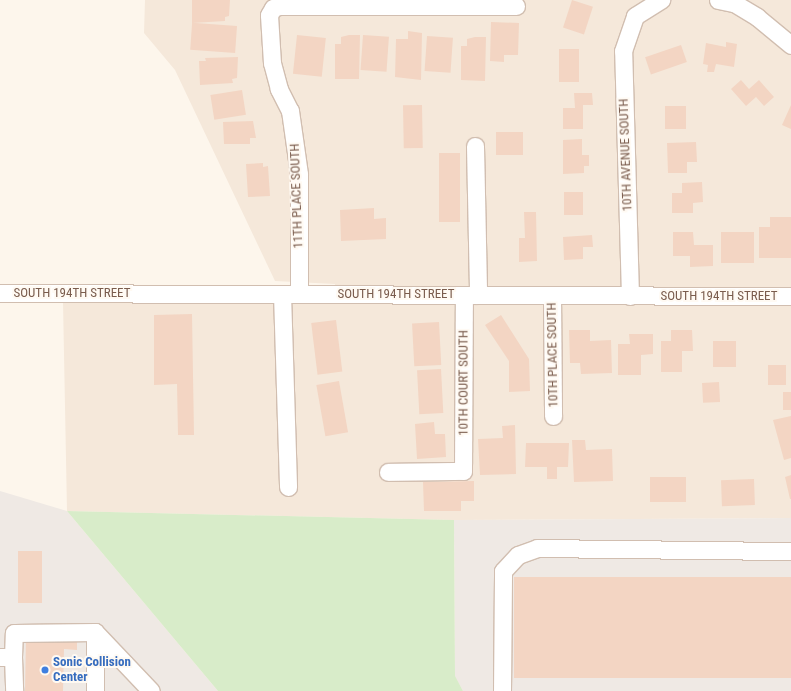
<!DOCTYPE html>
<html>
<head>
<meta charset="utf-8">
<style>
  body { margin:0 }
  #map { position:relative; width:791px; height:691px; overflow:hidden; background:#fdf6ec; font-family:"Roboto Condensed",sans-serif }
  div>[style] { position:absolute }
  .residential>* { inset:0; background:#f5e8da }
  .industrial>* { inset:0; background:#efe9e4 }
  .green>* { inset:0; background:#d8ecc9 }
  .building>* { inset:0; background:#f3d5c3; transform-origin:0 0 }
  .roads { filter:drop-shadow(1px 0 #d1beb0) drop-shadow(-1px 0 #d1beb0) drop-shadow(0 1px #d1beb0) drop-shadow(0 -1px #d1beb0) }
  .minor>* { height:17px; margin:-8.5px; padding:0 8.5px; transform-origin:8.5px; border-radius:8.5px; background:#fff }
  .dots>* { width:11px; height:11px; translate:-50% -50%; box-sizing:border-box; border:2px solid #fffaf3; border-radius:50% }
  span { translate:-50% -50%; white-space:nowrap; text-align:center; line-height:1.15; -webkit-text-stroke:4px #fffaf3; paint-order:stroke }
  .street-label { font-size:13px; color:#7a5c4d }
  .shop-label { font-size:13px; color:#366cbe; font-weight:700 }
  .left { translate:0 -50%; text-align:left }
</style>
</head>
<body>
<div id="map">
  <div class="residential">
    <div style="clip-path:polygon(145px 0,791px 0,791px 518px,454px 520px,67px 511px,63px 302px,332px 303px,335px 284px,275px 281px,175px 70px,144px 33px)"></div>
  </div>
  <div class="industrial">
    <div style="clip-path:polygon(0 491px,67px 511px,218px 691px,0 691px)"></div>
    <div style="clip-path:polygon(791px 518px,791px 691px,463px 691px,455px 677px,454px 520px)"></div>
  </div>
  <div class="green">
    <div style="clip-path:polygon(67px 511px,454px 520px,455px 676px,463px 691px,218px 691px)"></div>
  </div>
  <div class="building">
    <div style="clip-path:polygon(192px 0,230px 0,229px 16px,225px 17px,225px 21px,192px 23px)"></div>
    <div style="left:572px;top:0;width:22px;height:29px;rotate:18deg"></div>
    <div style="clip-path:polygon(491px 22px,519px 23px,518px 55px,504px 55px,504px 62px,490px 61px)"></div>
    <div style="left:237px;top:26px;width:27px;height:45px;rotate:94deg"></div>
    <div style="clip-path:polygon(408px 31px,422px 33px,421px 80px,395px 77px,396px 39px,408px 39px)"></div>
    <div style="left:297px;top:35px;width:29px;height:39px;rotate:6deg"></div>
    <div style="clip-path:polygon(349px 35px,360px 35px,359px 79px,335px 79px,335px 44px,341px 44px,341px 37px)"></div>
    <div style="left:363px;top:35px;width:26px;height:35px;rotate:4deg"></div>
    <div style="left:427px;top:36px;width:26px;height:35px;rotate:4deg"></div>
    <div style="clip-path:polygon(475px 37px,486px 37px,485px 81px,461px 80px,461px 46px,467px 46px,467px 39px)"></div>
    <div style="clip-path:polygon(726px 42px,737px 44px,734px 67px,716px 64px,714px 72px,707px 72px,708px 65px,703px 64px,706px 43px,726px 47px)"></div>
    <div style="left:681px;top:45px;width:18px;height:38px;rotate:71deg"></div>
    <div style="left:559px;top:49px;width:20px;height:33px"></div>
    <div style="clip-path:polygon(238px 57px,237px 78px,232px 79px,233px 83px,200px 85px,199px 61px,206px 61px,205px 58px)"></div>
    <div style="clip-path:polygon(741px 80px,749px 89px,759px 80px,774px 97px,764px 106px,756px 97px,746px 106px,731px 89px)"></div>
    <div style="left:242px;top:90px;width:25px;height:32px;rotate:81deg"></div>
    <div style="clip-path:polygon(574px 93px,592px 93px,593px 105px,583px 105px,583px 129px,563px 129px,563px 108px,575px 108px)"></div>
    <div style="left:422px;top:105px;width:43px;height:19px;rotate:89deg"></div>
    <div style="clip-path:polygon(791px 105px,791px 129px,782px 125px)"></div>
    <div style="left:665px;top:106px;width:21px;height:23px"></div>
    <div style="clip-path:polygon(253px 121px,256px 138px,250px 138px,250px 144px,224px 144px,223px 122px)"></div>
    <div style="left:496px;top:132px;width:27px;height:23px"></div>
    <div style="clip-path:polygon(582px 139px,582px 155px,589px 155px,589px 166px,584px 166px,584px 173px,563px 174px,563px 140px)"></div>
    <div style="clip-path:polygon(696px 142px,697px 162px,687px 162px,687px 173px,668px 173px,667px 143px)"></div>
    <div style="left:460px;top:153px;width:69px;height:21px;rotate:90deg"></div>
    <div style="clip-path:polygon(263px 163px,263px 167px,268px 166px,270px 196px,248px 197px,246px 164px)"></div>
    <div style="clip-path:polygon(702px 182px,703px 202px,693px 203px,693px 213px,672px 213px,672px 193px,682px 193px,682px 183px)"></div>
    <div style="left:583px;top:192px;width:23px;height:19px;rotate:90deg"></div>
    <div style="clip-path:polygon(374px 208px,374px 219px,386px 218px,386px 239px,341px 241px,340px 210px)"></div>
    <div style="clip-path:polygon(524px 212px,536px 212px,537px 261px,519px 262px,519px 238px,525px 238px)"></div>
    <div style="clip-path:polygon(770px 217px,791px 217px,791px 258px,759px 258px,759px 227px,770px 227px)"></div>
    <div style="clip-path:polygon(673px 232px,693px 232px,694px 245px,713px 245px,713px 266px,690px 267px,690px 256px,673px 256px)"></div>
    <div style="left:754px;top:232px;width:31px;height:33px;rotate:90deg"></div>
    <div style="clip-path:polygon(592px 235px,593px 247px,583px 247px,583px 259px,564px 260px,563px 237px)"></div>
    <div style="clip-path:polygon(192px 314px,194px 435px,178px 435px,177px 384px,154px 385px,154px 315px)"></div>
    <div style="clip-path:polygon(501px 315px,529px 359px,530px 391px,509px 392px,509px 361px,485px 325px)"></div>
    <div style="left:336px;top:320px;width:52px;height:25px;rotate:83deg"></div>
    <div style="left:439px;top:322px;width:43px;height:27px;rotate:87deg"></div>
    <div style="clip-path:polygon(569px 330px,590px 330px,590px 341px,611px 340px,612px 373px,581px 374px,580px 363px,570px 363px)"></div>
    <div style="clip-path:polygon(671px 330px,692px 330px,693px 351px,682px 351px,682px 372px,661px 372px,661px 341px,671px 341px)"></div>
    <div style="clip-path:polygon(629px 334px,653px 334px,653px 354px,641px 355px,641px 375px,618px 375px,618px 344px,630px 344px)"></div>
    <div style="left:713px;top:341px;width:23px;height:26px"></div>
    <div style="left:768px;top:365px;width:18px;height:20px"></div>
    <div style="left:441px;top:369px;width:44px;height:24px;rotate:87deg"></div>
    <div style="left:339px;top:381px;width:52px;height:23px;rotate:80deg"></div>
    <div style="left:719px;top:382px;width:20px;height:17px;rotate:87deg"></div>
    <div style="left:783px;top:392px;width:8px;height:18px"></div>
    <div style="clip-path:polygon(791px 416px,791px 458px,784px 460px,773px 420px)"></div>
    <div style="clip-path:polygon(434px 422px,435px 434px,445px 434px,446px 457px,417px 459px,415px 424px)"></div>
    <div style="clip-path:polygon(515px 425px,516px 474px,480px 475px,478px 439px,503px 438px,502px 426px)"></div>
    <div style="clip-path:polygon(572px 440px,585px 440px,586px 450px,612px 449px,613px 481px,574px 482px)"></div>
    <div style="clip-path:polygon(526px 443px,569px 443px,568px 467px,557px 467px,557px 479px,547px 479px,547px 467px,525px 467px)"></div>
    <div style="clip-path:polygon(791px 475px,791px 499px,790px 499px,785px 477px)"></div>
    <div style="left:686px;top:477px;width:25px;height:36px;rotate:90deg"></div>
    <div style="left:754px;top:479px;width:26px;height:33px;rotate:88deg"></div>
    <div style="clip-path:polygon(474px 481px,474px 501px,461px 501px,461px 511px,424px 511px,423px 482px)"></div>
    <div style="left:18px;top:551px;width:24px;height:52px"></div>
    <div style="left:514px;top:577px;width:277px;height:101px"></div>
    <div style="clip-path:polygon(26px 637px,77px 639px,77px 650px,64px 649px,63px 691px,25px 691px)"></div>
  </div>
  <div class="roads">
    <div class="minor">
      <div style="left:718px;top:0;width:16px;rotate:11deg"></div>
      <div style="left:734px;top:3px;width:27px;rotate:31deg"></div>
      <div style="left:757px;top:17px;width:44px;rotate:39.5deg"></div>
      <div style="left:475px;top:146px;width:149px;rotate:88.8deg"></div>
      <div style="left:0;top:293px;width:791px;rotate:0.22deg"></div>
      <div style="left:282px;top:294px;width:193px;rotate:88.2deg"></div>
      <div style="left:299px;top:294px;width:120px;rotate:-90deg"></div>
      <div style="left:299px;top:174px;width:64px;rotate:-98.1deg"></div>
      <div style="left:290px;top:111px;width:25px;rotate:-117deg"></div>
      <div style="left:279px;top:89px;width:27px;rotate:-105deg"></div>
      <div style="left:272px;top:63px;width:48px;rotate:-93.6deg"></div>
      <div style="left:269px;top:15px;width:8px;rotate:-60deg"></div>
      <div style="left:273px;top:8px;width:6px;rotate:-18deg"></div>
      <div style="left:279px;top:6px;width:237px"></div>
      <div style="left:552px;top:295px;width:121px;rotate:89.5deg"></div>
      <div style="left:630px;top:296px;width:245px;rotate:-91.6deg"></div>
      <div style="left:623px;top:51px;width:37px;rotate:-71deg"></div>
      <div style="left:635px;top:16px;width:31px;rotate:-32deg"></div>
      <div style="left:388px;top:472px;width:75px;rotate:-0.8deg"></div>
      <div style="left:463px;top:471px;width:176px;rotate:-89.7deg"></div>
      <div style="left:95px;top:632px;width:81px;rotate:46.5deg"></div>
      <div style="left:0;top:657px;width:13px"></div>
      <div style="left:13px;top:657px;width:34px;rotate:88deg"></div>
      <div style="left:13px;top:657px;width:24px;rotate:-88deg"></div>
      <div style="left:14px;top:633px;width:81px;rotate:-0.7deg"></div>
      <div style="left:95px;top:632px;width:59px;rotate:90deg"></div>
      <div style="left:502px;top:691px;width:120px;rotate:-89.5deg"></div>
      <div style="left:503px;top:571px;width:22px;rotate:-47deg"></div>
      <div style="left:518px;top:555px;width:20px;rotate:-20deg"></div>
      <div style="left:537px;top:548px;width:254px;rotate:0.7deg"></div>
    </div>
  </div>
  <div class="dots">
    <div style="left:45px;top:670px;background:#3f7fe0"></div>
  </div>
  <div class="street-label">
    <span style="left:626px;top:155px;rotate:-92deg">10TH AVENUE SOUTH</span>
    <span style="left:297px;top:196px;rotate:-92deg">11TH PLACE SOUTH</span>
    <span style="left:72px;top:293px">SOUTH 194TH STREET</span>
    <span style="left:396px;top:294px">SOUTH 194TH STREET</span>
    <span style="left:719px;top:296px">SOUTH 194TH STREET</span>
    <span style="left:553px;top:355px;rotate:-91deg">10TH PLACE SOUTH</span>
    <span style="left:464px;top:383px;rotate:-90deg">10TH COURT SOUTH</span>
  </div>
  <div class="shop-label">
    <span class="left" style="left:53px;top:670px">Sonic Collision<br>Center</span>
  </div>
</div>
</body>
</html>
